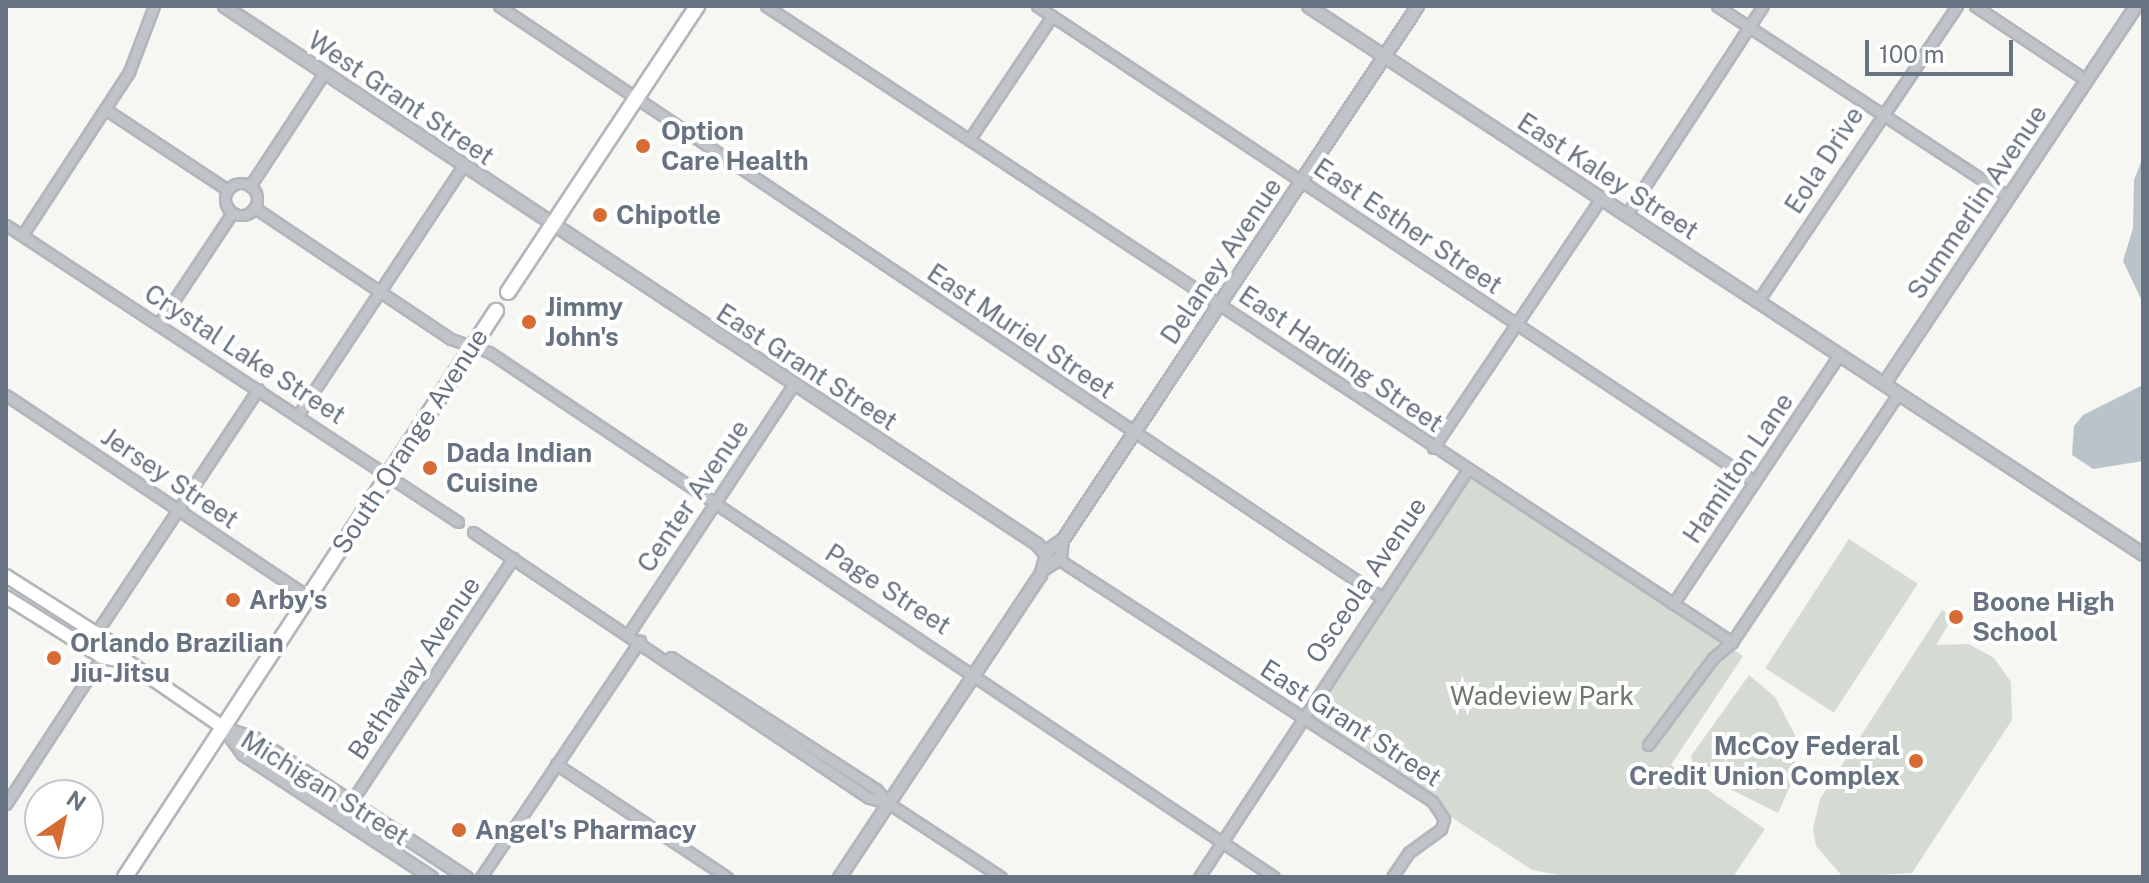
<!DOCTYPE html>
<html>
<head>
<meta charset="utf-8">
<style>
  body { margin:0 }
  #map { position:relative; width:2149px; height:883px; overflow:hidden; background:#f6f6f3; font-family:"Public Sans",sans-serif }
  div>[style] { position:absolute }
  .green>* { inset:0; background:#d5dbd3; transform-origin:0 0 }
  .water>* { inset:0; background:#bac3c9 }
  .roads { filter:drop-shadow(2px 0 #b2b6bb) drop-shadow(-2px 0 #b2b6bb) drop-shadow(0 2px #b2b6bb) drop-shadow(0 -2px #b2b6bb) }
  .minor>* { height:9px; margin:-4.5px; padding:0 4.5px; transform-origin:4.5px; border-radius:4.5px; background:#c0c3c7 }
  .minor>.ring { margin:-4.5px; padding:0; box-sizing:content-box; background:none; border:9px solid #c0c3c7; border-radius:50% }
  .tertiary>* { height:11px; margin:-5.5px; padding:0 5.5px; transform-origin:5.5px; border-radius:5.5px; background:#c0c3c7 }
  .secondary>* { height:12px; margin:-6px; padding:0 6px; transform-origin:6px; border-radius:6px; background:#fff }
  .primary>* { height:14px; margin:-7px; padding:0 7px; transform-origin:7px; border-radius:7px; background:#fff }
  .dots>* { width:22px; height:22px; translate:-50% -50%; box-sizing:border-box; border:4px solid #fff; border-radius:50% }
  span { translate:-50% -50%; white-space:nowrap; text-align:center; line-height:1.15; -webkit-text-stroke:8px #fff; paint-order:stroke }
  .street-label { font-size:26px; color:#677382 }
  .poi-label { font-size:26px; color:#677382; font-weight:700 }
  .left { translate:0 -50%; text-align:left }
  .right { translate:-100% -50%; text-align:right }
  .park-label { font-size:26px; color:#687a66 }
  .frame { position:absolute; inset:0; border:8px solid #677382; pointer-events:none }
  .north { position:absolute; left:24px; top:779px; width:80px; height:80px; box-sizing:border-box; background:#fff; border:2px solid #c2c7cd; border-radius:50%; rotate:34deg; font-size:22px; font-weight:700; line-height:32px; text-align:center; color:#677382 }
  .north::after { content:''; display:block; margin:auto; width:28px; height:36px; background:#d66b34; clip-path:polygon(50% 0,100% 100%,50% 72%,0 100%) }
  .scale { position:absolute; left:1865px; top:40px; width:148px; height:36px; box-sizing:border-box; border:4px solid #677382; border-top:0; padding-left:10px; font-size:24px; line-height:28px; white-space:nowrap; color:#677382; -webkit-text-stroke:6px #fff; paint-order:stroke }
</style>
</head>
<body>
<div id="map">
  <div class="green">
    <div style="clip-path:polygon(1475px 479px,1743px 656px,1671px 765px,1765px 829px,1733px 877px,1569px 877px,1532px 870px,1448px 815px,1436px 797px,1315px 717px,1312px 712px,1466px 480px)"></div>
    <div style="left:1849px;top:539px;width:82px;height:154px;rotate:33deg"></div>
    <div style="clip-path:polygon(1942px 610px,1953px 617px,1936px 645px,1969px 644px,1994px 658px,2011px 682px,2012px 720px,1912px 873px,1843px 877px,1816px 846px,1813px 829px,1820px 799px)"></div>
    <div style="clip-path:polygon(1749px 675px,1775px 697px,1795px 735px,1795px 775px,1778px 813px,1726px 787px,1693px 765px,1691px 756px)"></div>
  </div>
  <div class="water">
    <div style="clip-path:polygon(2143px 157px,2143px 303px,2123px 261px,2133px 228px,2134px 180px)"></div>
    <div style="clip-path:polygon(2143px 385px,2143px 461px,2093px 469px,2072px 455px,2074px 426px,2083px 415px)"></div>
  </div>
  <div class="roads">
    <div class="minor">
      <div style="left:499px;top:6px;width:1062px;rotate:33.82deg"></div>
      <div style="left:766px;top:6px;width:1157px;rotate:33.36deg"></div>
      <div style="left:1037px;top:6px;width:861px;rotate:33.54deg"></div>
      <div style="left:1717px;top:6px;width:345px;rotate:33.2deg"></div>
      <div style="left:1975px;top:6px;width:133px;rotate:33.7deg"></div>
      <div style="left:105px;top:109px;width:147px;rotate:33.4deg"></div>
      <div style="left:969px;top:140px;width:149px;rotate:-56.2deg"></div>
      <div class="ring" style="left:225px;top:183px;width:23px;height:23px"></div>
      <div style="left:250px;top:186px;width:136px;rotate:-56.7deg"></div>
      <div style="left:255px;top:208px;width:236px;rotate:33.8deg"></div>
      <div style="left:451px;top:339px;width:40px;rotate:18.9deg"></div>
      <div style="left:489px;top:352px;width:944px;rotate:33.77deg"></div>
      <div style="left:1626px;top:215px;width:250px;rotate:-56.8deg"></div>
      <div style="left:6px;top:225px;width:541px;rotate:33.31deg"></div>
      <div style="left:23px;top:234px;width:194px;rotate:-56.8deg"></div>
      <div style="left:129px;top:72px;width:71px;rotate:-69.3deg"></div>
      <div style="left:1758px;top:301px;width:356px;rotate:-56deg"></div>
      <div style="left:159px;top:323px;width:132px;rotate:-56.4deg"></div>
      <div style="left:6px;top:395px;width:364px;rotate:33.7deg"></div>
      <div style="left:298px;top:415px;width:299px;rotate:-56.5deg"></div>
      <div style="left:1433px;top:448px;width:301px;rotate:-56.1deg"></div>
      <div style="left:473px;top:532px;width:477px;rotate:33.9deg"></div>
      <div style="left:869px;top:798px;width:20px;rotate:15deg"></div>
      <div style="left:1058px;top:559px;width:445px;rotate:32.9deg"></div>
      <div style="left:1432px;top:801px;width:22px;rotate:56deg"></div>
      <div style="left:1444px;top:819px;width:10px;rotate:107deg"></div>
      <div style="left:1441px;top:829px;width:39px;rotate:144deg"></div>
      <div style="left:1409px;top:852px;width:30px;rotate:124deg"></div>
      <div style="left:1673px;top:604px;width:299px;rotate:-56.3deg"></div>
      <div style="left:96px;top:633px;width:293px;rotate:-56.4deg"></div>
      <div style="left:629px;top:633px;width:297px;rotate:-56.5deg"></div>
      <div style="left:671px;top:657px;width:244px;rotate:32.8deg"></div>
      <div style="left:876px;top:789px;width:18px;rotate:49deg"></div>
      <div style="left:888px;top:803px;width:135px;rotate:33.2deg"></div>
      <div style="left:1648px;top:745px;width:109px;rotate:-53.2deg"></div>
      <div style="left:1713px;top:658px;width:25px;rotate:-40deg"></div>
      <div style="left:1732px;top:642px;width:300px;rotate:-56.2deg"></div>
      <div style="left:556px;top:764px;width:205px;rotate:33.5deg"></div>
      <div style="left:351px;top:802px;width:293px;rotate:-56.4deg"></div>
      <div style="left:6px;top:804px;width:176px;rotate:-56.9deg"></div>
      <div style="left:481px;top:877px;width:285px;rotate:-56.1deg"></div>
      <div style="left:1199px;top:877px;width:487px;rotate:-56.6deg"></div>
    </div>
    <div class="tertiary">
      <div style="left:224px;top:6px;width:975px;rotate:33.49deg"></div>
      <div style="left:1037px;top:544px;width:14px;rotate:51deg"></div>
      <div style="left:1308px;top:6px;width:999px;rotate:33.28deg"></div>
      <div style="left:1884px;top:383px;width:453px;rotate:-56.3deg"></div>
      <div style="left:1044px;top:568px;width:19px;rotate:-32deg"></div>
      <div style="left:1060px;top:558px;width:18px;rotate:-84deg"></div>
      <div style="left:224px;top:728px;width:32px;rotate:18deg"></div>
      <div style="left:254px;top:738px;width:254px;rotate:33.3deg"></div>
      <div style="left:224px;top:728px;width:32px;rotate:54deg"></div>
      <div style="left:243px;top:754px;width:225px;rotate:33.2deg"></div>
      <div style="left:839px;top:877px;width:363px;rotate:-56.4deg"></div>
      <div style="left:1040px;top:575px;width:26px;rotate:-74deg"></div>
      <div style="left:1047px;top:550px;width:18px;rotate:-34deg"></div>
      <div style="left:1062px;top:540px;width:641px;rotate:-56.38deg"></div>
    </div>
    <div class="secondary">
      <div style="left:6px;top:576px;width:125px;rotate:32.5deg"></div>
      <div style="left:111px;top:643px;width:25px;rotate:48deg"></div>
      <div style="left:128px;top:662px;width:116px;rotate:34.5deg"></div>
      <div style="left:6px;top:597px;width:113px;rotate:32deg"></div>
      <div style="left:102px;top:657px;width:26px;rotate:11deg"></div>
    </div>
    <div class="primary">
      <div style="left:508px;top:292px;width:343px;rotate:-56.5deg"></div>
      <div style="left:125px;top:877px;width:677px;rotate:-56.76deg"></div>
    </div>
  </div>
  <div class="dots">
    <div style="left:643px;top:146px;background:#d66b34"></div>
    <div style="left:600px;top:215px;background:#d66b34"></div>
    <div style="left:529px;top:322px;background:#d66b34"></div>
    <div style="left:430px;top:468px;background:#d66b34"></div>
    <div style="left:233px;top:600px;background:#d66b34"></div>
    <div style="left:1956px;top:617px;background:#d66b34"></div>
    <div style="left:54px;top:658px;background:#d66b34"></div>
    <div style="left:1916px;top:761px;background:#d66b34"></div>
    <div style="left:459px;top:830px;background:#d66b34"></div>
  </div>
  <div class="street-label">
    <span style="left:401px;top:98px;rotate:34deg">West Grant Street</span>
    <span style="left:1824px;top:160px;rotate:-57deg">Eola Drive</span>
    <span style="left:1608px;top:176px;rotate:33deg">East Kaley Street</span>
    <span style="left:1977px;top:202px;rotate:-56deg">Summerlin Avenue</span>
    <span style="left:1408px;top:226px;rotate:34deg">East Esther Street</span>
    <span style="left:1221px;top:261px;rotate:-56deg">Delaney Avenue</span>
    <span style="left:1021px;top:331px;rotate:34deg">East Muriel Street</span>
    <span style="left:245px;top:354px;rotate:33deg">Crystal Lake Street</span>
    <span style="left:1341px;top:359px;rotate:34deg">East Harding Street</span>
    <span style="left:807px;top:367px;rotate:33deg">East Grant Street</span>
    <span style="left:410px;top:441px;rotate:-57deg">South Orange Avenue</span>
    <span style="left:1738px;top:468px;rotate:-56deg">Hamilton Lane</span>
    <span style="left:170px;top:478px;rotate:34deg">Jersey Street</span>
    <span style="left:693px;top:496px;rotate:-56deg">Center Avenue</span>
    <span style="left:1366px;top:580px;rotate:-56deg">Osceola Avenue</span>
    <span style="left:888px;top:589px;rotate:33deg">Page Street</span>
    <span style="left:414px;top:668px;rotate:-56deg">Bethaway Avenue</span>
    <span style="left:1351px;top:723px;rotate:33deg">East Grant Street</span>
    <span style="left:325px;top:788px;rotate:32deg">Michigan Street</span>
  </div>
  <div class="poi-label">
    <span class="left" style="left:661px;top:146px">Option<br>Care Health</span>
    <span class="left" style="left:616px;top:215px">Chipotle</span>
    <span class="left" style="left:545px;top:322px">Jimmy<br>John's</span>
    <span class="left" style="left:446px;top:468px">Dada Indian<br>Cuisine</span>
    <span class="left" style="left:249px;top:600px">Arby's</span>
    <span class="left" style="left:1972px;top:617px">Boone High<br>School</span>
    <span class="left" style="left:70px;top:658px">Orlando Brazilian<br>Jiu-Jitsu</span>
    <span class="right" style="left:1900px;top:761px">McCoy Federal<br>Credit Union Complex</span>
    <span class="left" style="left:475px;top:830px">Angel's Pharmacy</span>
  </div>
  <div class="park-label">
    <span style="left:1542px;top:696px">Wadeview Park</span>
  </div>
  <div class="frame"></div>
  <div class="north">N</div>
  <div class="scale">100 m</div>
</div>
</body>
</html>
